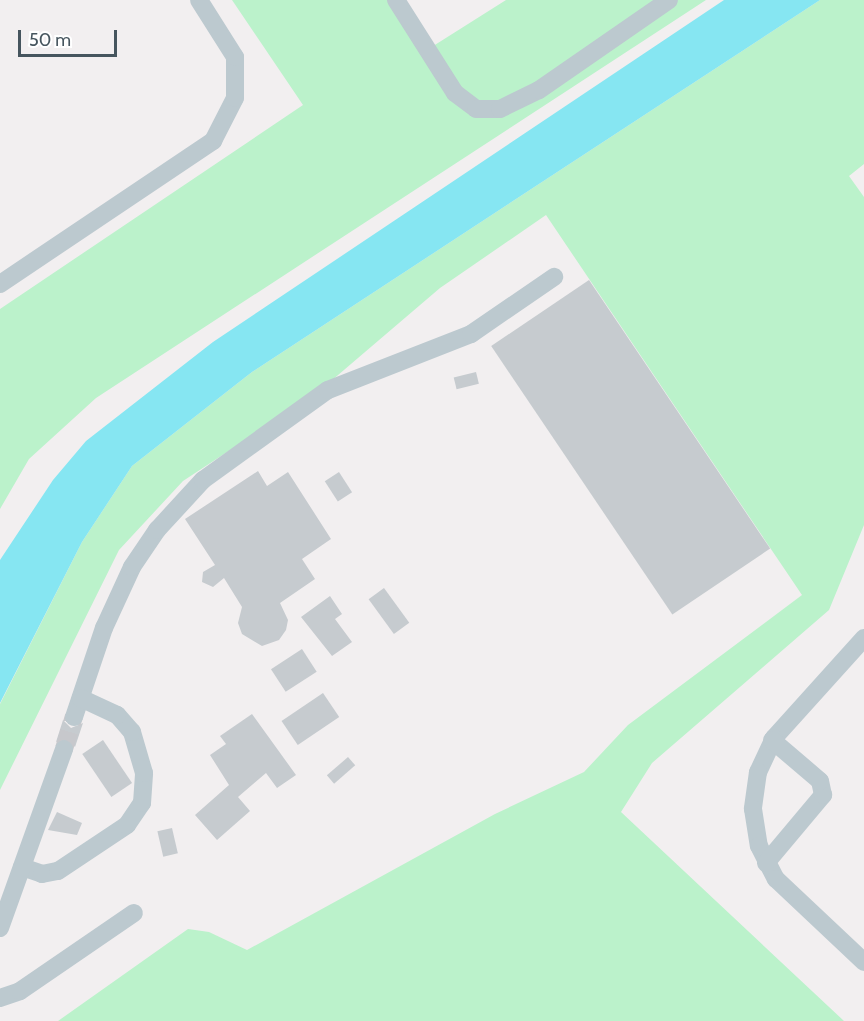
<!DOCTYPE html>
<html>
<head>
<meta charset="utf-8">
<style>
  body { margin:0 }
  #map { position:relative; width:864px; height:1021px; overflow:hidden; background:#f2eff0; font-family:Cabin,sans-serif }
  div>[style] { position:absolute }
  .green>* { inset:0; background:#bbf2cb }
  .water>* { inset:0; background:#86e6f2 }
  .building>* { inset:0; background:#c6cbcf; transform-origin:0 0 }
  .minor-tunnel>* { height:18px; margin-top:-9px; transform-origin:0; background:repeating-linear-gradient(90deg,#c7c8cc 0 18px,transparent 0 27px) }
  .minor>* { height:18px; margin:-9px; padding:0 9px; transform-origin:9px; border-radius:9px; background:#bcc9cf }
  span { translate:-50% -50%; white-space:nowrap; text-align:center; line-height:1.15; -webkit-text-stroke:5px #fff; paint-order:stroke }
  .scale { position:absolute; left:18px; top:30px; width:99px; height:27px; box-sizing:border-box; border:3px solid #46555e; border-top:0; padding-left:8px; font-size:18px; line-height:21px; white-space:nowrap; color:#46555e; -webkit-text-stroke:4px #fff; paint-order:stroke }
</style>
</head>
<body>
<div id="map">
  <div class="green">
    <div style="clip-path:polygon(232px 0,398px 0,430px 48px,506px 0,706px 0,96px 398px,29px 459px,0 509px,0 309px,303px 105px)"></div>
    <div style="clip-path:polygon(820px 0,864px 0,864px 164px,849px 176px,864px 197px,864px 525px,829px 610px,652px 763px,621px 812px,844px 1021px,58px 1021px,188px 929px,209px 932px,247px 950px,495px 814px,584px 772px,628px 725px,802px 595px,546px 215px,440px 288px,317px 393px,183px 481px,119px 550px,0 790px,0 704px,82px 542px,132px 466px,252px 372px)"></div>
  </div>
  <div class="water">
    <div style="clip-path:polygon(724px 0,820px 0,252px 372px,132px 466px,82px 542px,0 703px,0 560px,53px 480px,86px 441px,213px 342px)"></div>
  </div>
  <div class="building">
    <div style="left:589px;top:280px;width:324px;height:118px;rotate:56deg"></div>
    <div style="left:476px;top:372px;width:12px;height:23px;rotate:76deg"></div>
    <div style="clip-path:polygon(258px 471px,267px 486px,288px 472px,331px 539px,302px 559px,315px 579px,280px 603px,288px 620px,286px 630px,279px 640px,262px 646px,242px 634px,238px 623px,242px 607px,224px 578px,213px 587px,202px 582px,203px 572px,215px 565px,185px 519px)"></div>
    <div style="left:339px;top:472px;width:24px;height:17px;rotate:57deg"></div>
    <div style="left:384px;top:588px;width:43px;height:19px;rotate:54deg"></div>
    <div style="clip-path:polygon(330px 596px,342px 614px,335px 619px,352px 642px,332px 656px,301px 617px)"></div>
    <div style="left:302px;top:649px;width:27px;height:37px;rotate:57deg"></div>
    <div style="left:323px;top:693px;width:29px;height:50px;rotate:56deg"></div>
    <div style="clip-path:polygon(252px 714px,296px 775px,277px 788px,266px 773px,238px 797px,250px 811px,217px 840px,195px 815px,229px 785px,210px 755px,226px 744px,220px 736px)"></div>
    <div style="clip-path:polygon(63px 720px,71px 728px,83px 723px,75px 747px,67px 738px,56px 742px)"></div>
    <div style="left:103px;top:740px;width:52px;height:25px;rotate:56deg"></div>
    <div style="left:348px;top:757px;width:11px;height:28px;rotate:49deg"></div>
    <div style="clip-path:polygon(57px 812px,82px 823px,77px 835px,48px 830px)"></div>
    <div style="left:172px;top:828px;width:26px;height:15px;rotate:77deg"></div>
  </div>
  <div class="minor-tunnel">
    <div style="left:64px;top:749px;width:34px;rotate:-73deg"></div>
  </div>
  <div class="minor">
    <div style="left:396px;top:0;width:110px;rotate:57.6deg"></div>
    <div style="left:455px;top:93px;width:26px;rotate:37deg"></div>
    <div style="left:476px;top:109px;width:24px"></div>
    <div style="left:500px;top:109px;width:43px;rotate:-26deg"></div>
    <div style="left:539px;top:90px;width:158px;rotate:-34.7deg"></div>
    <div style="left:0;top:284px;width:257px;rotate:-33.9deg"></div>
    <div style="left:213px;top:141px;width:48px;rotate:-62.9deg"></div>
    <div style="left:235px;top:98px;width:41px;rotate:-90deg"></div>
    <div style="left:235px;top:57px;width:67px;rotate:-122.3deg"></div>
    <div style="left:864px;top:638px;width:135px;rotate:132deg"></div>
    <div style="left:774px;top:738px;width:38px;rotate:115deg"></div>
    <div style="left:758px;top:772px;width:37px;rotate:98deg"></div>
    <div style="left:753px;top:809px;width:37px;rotate:81deg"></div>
    <div style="left:759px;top:846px;width:37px;rotate:63deg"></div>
    <div style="left:776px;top:879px;width:121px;rotate:43.3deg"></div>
    <div style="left:74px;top:717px;width:94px;rotate:-71.4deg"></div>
    <div style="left:104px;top:628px;width:67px;rotate:-65.3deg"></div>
    <div style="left:132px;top:567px;width:45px;rotate:-56deg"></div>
    <div style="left:157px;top:530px;width:68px;rotate:-47.4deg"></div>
    <div style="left:203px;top:480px;width:154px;rotate:-35.8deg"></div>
    <div style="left:328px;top:390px;width:154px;rotate:-21.4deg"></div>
    <div style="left:471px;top:334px;width:101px;rotate:-34.5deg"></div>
    <div style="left:766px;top:863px;width:89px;rotate:-50deg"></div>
    <div style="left:823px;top:795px;width:14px;rotate:-102deg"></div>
    <div style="left:820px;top:781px;width:63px;rotate:-139.5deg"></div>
    <div style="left:22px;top:867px;width:21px;rotate:19deg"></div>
    <div style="left:42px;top:874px;width:16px;rotate:-11deg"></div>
    <div style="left:58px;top:871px;width:83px;rotate:-33.7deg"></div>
    <div style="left:127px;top:825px;width:27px;rotate:-56deg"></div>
    <div style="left:142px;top:803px;width:30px;rotate:-86deg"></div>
    <div style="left:144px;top:773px;width:43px;rotate:-106.3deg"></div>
    <div style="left:132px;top:732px;width:23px;rotate:-131deg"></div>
    <div style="left:117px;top:715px;width:40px;rotate:-155deg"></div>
    <div style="left:0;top:928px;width:190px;rotate:-70.3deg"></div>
    <div style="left:0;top:998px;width:21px;rotate:-19deg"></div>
    <div style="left:20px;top:991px;width:138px;rotate:-34.4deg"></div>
  </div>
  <div class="scale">50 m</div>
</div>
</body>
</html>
